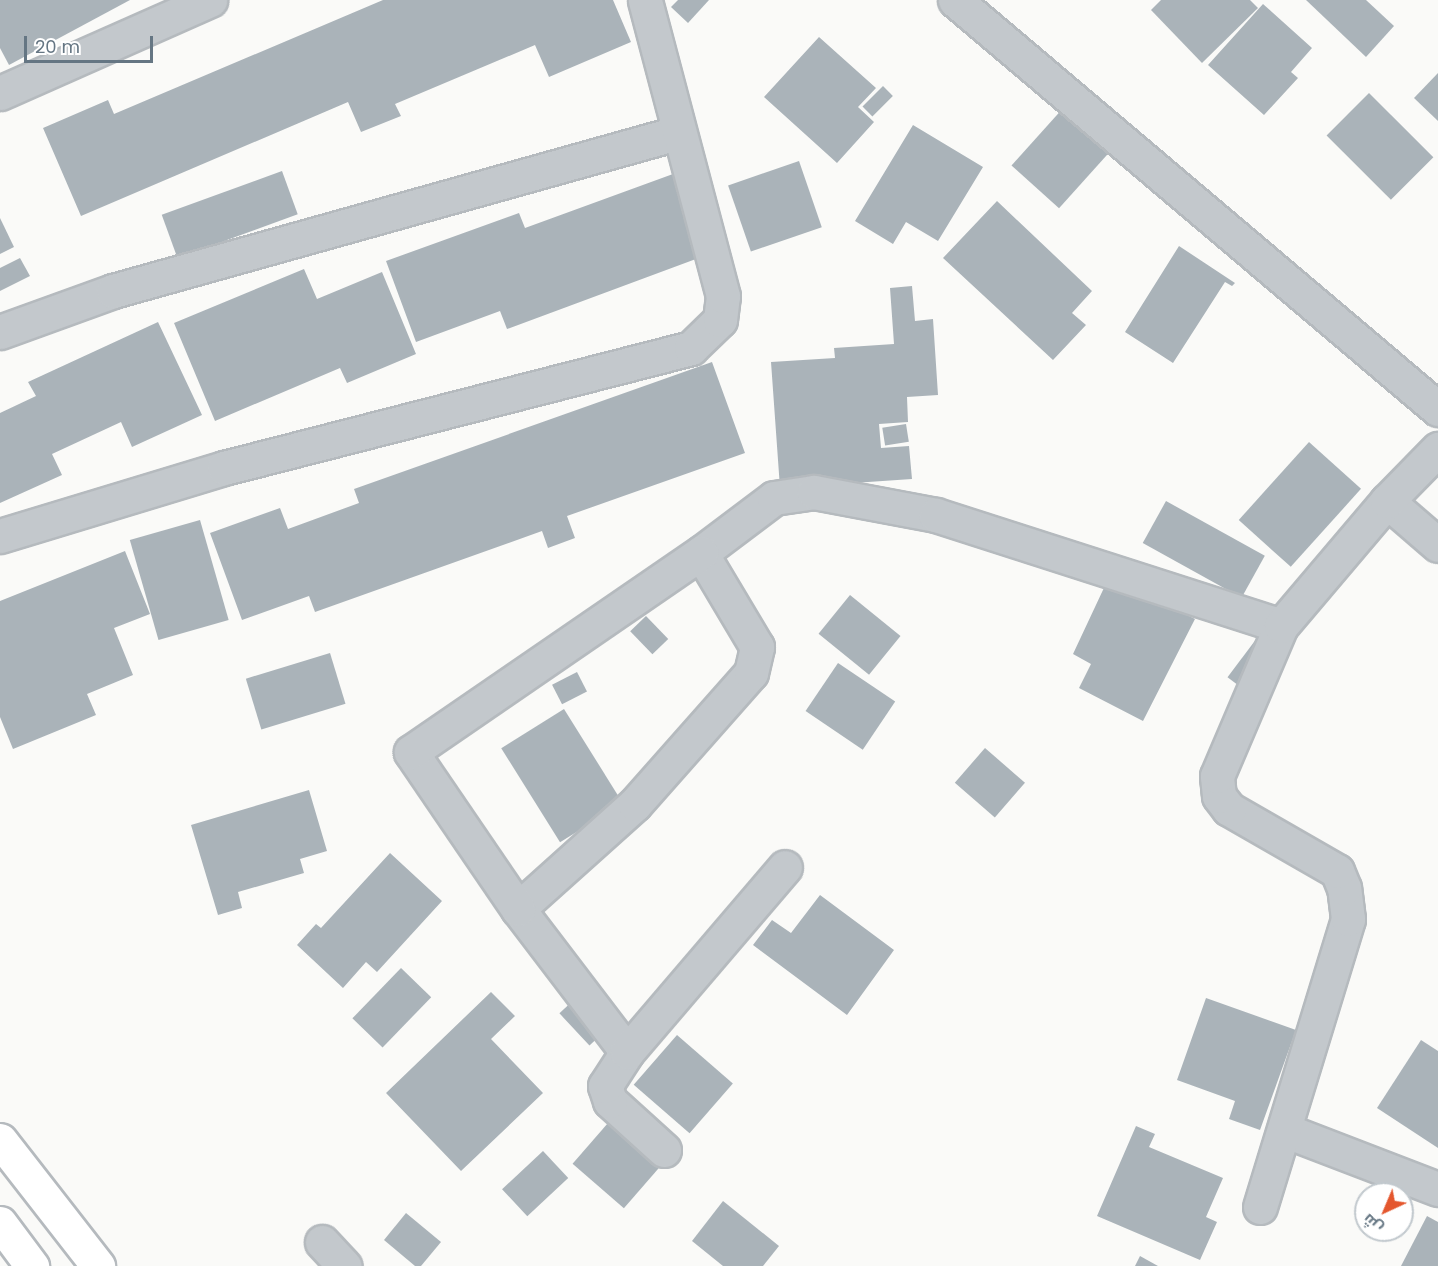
<!DOCTYPE html>
<html>
<head>
<meta charset="utf-8">
<style>
  body { margin:0 }
  #map { position:relative; width:1438px; height:1266px; overflow:hidden; background:#fafaf8; font-family:Poppins,Cairo,sans-serif }
  div>[style] { position:absolute }
  .building>* { inset:0; background:#aab3b9; transform-origin:0 0 }
  .roads { filter:drop-shadow(2px 0 #b5babe) drop-shadow(-2px 0 #b5babe) drop-shadow(0 2px #b5babe) drop-shadow(0 -2px #b5babe) }
  .minor>* { height:33px; margin:-16.5px; padding:0 16.5px; transform-origin:16.5px; border-radius:16.5px; background:#c3c8cc }
  .major>* { height:33px; margin:-16.5px; padding:0 16.5px; transform-origin:16.5px; border-radius:16.5px; background:#fff }
  span { translate:-50% -50%; white-space:nowrap; text-align:center; line-height:1.15; -webkit-text-stroke:6px #fff; paint-order:stroke }
  .north { position:absolute; left:1354px; top:1182px; width:60px; height:60px; box-sizing:border-box; background:#fff; border:2px solid #c1c8cd; border-radius:50%; rotate:224deg; font-size:16px; font-weight:700; line-height:24px; text-align:center; color:#657683 }
  .north::after { content:''; display:block; margin:auto; width:21px; height:27px; background:#e4572e; clip-path:polygon(50% 0,100% 100%,50% 72%,0 100%) }
  .scale { position:absolute; left:24px; top:36px; width:129px; height:27px; box-sizing:border-box; border:3px solid #657683; border-top:0; padding-left:8px; font-size:18px; line-height:21px; white-space:nowrap; color:#657683; -webkit-text-stroke:4px #fff; paint-order:stroke }
</style>
</head>
<body>
<div id="map">
  <div class="building">
    <div style="clip-path:polygon(0 0,130px 0,9px 65px,0 48px)"></div>
    <div style="clip-path:polygon(383px 0,613px 0,631px 42px,549px 77px,535px 45px,395px 104px,401px 116px,361px 132px,348px 102px,81px 216px,43px 128px,108px 100px,114px 114px)"></div>
    <div style="clip-path:polygon(678px 0,709px 0,688px 23px,671px 7px)"></div>
    <div style="clip-path:polygon(1161px 0,1250px 0,1258px 8px,1202px 63px,1151px 10px)"></div>
    <div style="clip-path:polygon(1306px 0,1366px 0,1394px 26px,1366px 57px)"></div>
    <div style="clip-path:polygon(1263px 4px,1312px 48px,1291px 72px,1298px 78px,1264px 115px,1208px 65px)"></div>
    <div style="clip-path:polygon(819px 37px,876px 88px,858px 107px,874px 122px,837px 163px,764px 97px)"></div>
    <div style="clip-path:polygon(1438px 73px,1438px 121px,1414px 98px)"></div>
    <div style="left:883px;top:86px;width:14px;height:29px;rotate:45deg"></div>
    <div style="left:1369px;top:93px;width:91px;height:60px;rotate:45deg"></div>
    <div style="left:1065px;top:106px;width:64px;height:80px;rotate:42deg"></div>
    <div style="clip-path:polygon(913px 125px,983px 167px,938px 241px,906px 222px,893px 244px,855px 221px)"></div>
    <div style="left:799px;top:161px;width:70px;height:75px;rotate:71deg"></div>
    <div style="left:282px;top:171px;width:46px;height:128px;rotate:70deg"></div>
    <div style="clip-path:polygon(673px 174px,704px 256px,507px 329px,500px 311px,416px 342px,386px 261px,519px 213px,525px 228px)"></div>
    <div style="clip-path:polygon(997px 201px,1092px 291px,1072px 313px,1086px 325px,1053px 360px,943px 258px)"></div>
    <div style="clip-path:polygon(0 218px,14px 247px,0 254px)"></div>
    <div style="clip-path:polygon(1179px 246px,1235px 283px,1232px 286px,1225px 282px,1173px 363px,1125px 332px)"></div>
    <div style="clip-path:polygon(20px 258px,30px 276px,0 291px,0 268px)"></div>
    <div style="clip-path:polygon(304px 269px,317px 299px,382px 272px,416px 354px,347px 383px,340px 368px,215px 421px,174px 323px)"></div>
    <div style="clip-path:polygon(912px 286px,915px 321px,933px 319px,938px 395px,907px 397px,908px 422px,879px 424px,881px 448px,909px 446px,912px 479px,780px 488px,771px 362px,835px 358px,834px 348px,894px 344px,890px 288px)"></div>
    <div style="clip-path:polygon(158px 322px,202px 415px,132px 447px,121px 422px,52px 454px,62px 475px,0 503px,0 413px,36px 396px,28px 382px)"></div>
    <div style="clip-path:polygon(712px 362px,745px 453px,567px 516px,575px 538px,548px 548px,542px 531px,315px 612px,309px 596px,242px 620px,210px 533px,280px 508px,288px 529px,359px 503px,354px 489px)"></div>
    <div style="left:906px;top:424px;width:18px;height:24px;rotate:81deg"></div>
    <div style="left:1309px;top:442px;width:70px;height:105px;rotate:42deg"></div>
    <div style="left:1166px;top:501px;width:113px;height:48px;rotate:29deg"></div>
    <div style="left:200px;top:520px;width:104px;height:73px;rotate:74deg"></div>
    <div style="clip-path:polygon(125px 551px,150px 614px,114px 628px,133px 675px,87px 694px,96px 715px,13px 749px,0 717px,0 601px)"></div>
    <div style="clip-path:polygon(1110px 575px,1195px 619px,1143px 721px,1079px 688px,1091px 664px,1073px 654px)"></div>
    <div style="left:850px;top:595px;width:65px;height:50px;rotate:39deg"></div>
    <div style="left:646px;top:616px;width:32px;height:22px;rotate:46deg"></div>
    <div style="left:1257px;top:638px;width:25px;height:49px;rotate:37deg"></div>
    <div style="left:330px;top:653px;width:53px;height:88px;rotate:73deg"></div>
    <div style="left:838px;top:663px;width:69px;height:58px;rotate:34deg"></div>
    <div style="left:577px;top:672px;width:22px;height:28px;rotate:63deg"></div>
    <div style="left:564px;top:709px;width:111px;height:74px;rotate:58deg"></div>
    <div style="left:985px;top:748px;width:53px;height:46px;rotate:41deg"></div>
    <div style="clip-path:polygon(309px 790px,327px 851px,300px 859px,304px 873px,238px 892px,242px 908px,218px 915px,191px 825px)"></div>
    <div style="clip-path:polygon(390px 853px,442px 901px,377px 972px,366px 962px,343px 988px,297px 945px,316px 924px,321px 928px)"></div>
    <div style="clip-path:polygon(820px 895px,894px 950px,847px 1015px,753px 945px,772px 920px,791px 933px)"></div>
    <div style="left:401px;top:968px;width:42px;height:70px;rotate:44deg"></div>
    <div style="clip-path:polygon(491px 992px,515px 1016px,491px 1039px,543px 1093px,461px 1171px,386px 1093px)"></div>
    <div style="left:577px;top:997px;width:44px;height:24px;rotate:47deg"></div>
    <div style="clip-path:polygon(1206px 998px,1296px 1030px,1260px 1130px,1229px 1119px,1235px 1101px,1177px 1080px)"></div>
    <div style="left:677px;top:1035px;width:74px;height:66px;rotate:41deg"></div>
    <div style="clip-path:polygon(1421px 1040px,1438px 1051px,1438px 1148px,1377px 1108px)"></div>
    <div style="left:608px;top:1123px;width:68px;height:54px;rotate:41deg"></div>
    <div style="clip-path:polygon(1136px 1126px,1155px 1134px,1149px 1147px,1223px 1178px,1206px 1217px,1217px 1222px,1200px 1260px,1097px 1216px)"></div>
    <div style="left:543px;top:1151px;width:37px;height:56px;rotate:47deg"></div>
    <div style="clip-path:polygon(723px 1201px,779px 1246px,763px 1266px,723px 1266px,692px 1241px)"></div>
    <div style="clip-path:polygon(406px 1213px,441px 1242px,421px 1266px,415px 1266px,384px 1240px)"></div>
    <div style="clip-path:polygon(1427px 1216px,1438px 1222px,1438px 1266px,1401px 1266px)"></div>
    <div style="clip-path:polygon(1140px 1256px,1158px 1266px,1135px 1266px)"></div>
  </div>
  <div class="roads">
    <div class="minor">
      <div style="left:955px;top:0;width:633px;rotate:40.26deg"></div>
      <div style="left:0;top:93px;width:230px;rotate:-23.9deg"></div>
      <div style="left:0;top:332px;width:120px;rotate:-19.9deg"></div>
      <div style="left:113px;top:291px;width:586px;rotate:-15.65deg"></div>
      <div style="left:1387px;top:501px;width:67px;rotate:40.8deg"></div>
      <div style="left:0;top:536px;width:234px;rotate:-16.9deg"></div>
      <div style="left:224px;top:468px;width:482px;rotate:-14.4deg"></div>
      <div style="left:691px;top:348px;width:40px;rotate:-44deg"></div>
      <div style="left:720px;top:320px;width:24px;rotate:-83deg"></div>
      <div style="left:723px;top:296px;width:306px;rotate:-104.8deg"></div>
      <div style="left:518px;top:909px;width:157px;rotate:-41.9deg"></div>
      <div style="left:635px;top:804px;width:175px;rotate:-48.5deg"></div>
      <div style="left:751px;top:673px;width:27px;rotate:-77deg"></div>
      <div style="left:757px;top:647px;width:109px;rotate:-120.8deg"></div>
      <div style="left:701px;top:553px;width:91px;rotate:-37deg"></div>
      <div style="left:774px;top:498px;width:40px;rotate:-8.5deg"></div>
      <div style="left:814px;top:492px;width:124px;rotate:10.7deg"></div>
      <div style="left:936px;top:515px;width:362px;rotate:17.8deg"></div>
      <div style="left:627px;top:1052px;width:180px;rotate:-127.3deg"></div>
      <div style="left:518px;top:909px;width:190px;rotate:-124.3deg"></div>
      <div style="left:411px;top:752px;width:352px;rotate:-34.5deg"></div>
      <div style="left:1284px;top:1130px;width:165px;rotate:21deg"></div>
      <div style="left:664px;top:1150px;width:73px;rotate:-137.8deg"></div>
      <div style="left:610px;top:1101px;width:16px;rotate:-108deg"></div>
      <div style="left:605px;top:1086px;width:40px;rotate:-57.1deg"></div>
      <div style="left:627px;top:1052px;width:243px;rotate:-49.5deg"></div>
      <div style="left:1260px;top:1207px;width:301px;rotate:-73deg"></div>
      <div style="left:1348px;top:919px;width:31px;rotate:-97deg"></div>
      <div style="left:1344px;top:888px;width:18px;rotate:-112deg"></div>
      <div style="left:1337px;top:871px;width:125px;rotate:-150.1deg"></div>
      <div style="left:1229px;top:809px;width:16px;rotate:-128deg"></div>
      <div style="left:1219px;top:796px;width:20px;rotate:-96deg"></div>
      <div style="left:1217px;top:776px;width:163px;rotate:-66.9deg"></div>
      <div style="left:1281px;top:626px;width:164px;rotate:-49.7deg"></div>
      <div style="left:1387px;top:501px;width:73px;rotate:-45.6deg"></div>
      <div style="left:322px;top:1242px;width:33px;rotate:47deg"></div>
    </div>
    <div class="major">
      <div style="left:0;top:1140px;width:160px;rotate:52.1deg"></div>
      <div style="left:0;top:1223px;width:54px;rotate:53.3deg"></div>
    </div>
  </div>
  <div class="north">ش</div>
  <div class="scale">20 m</div>
</div>
</body>
</html>
